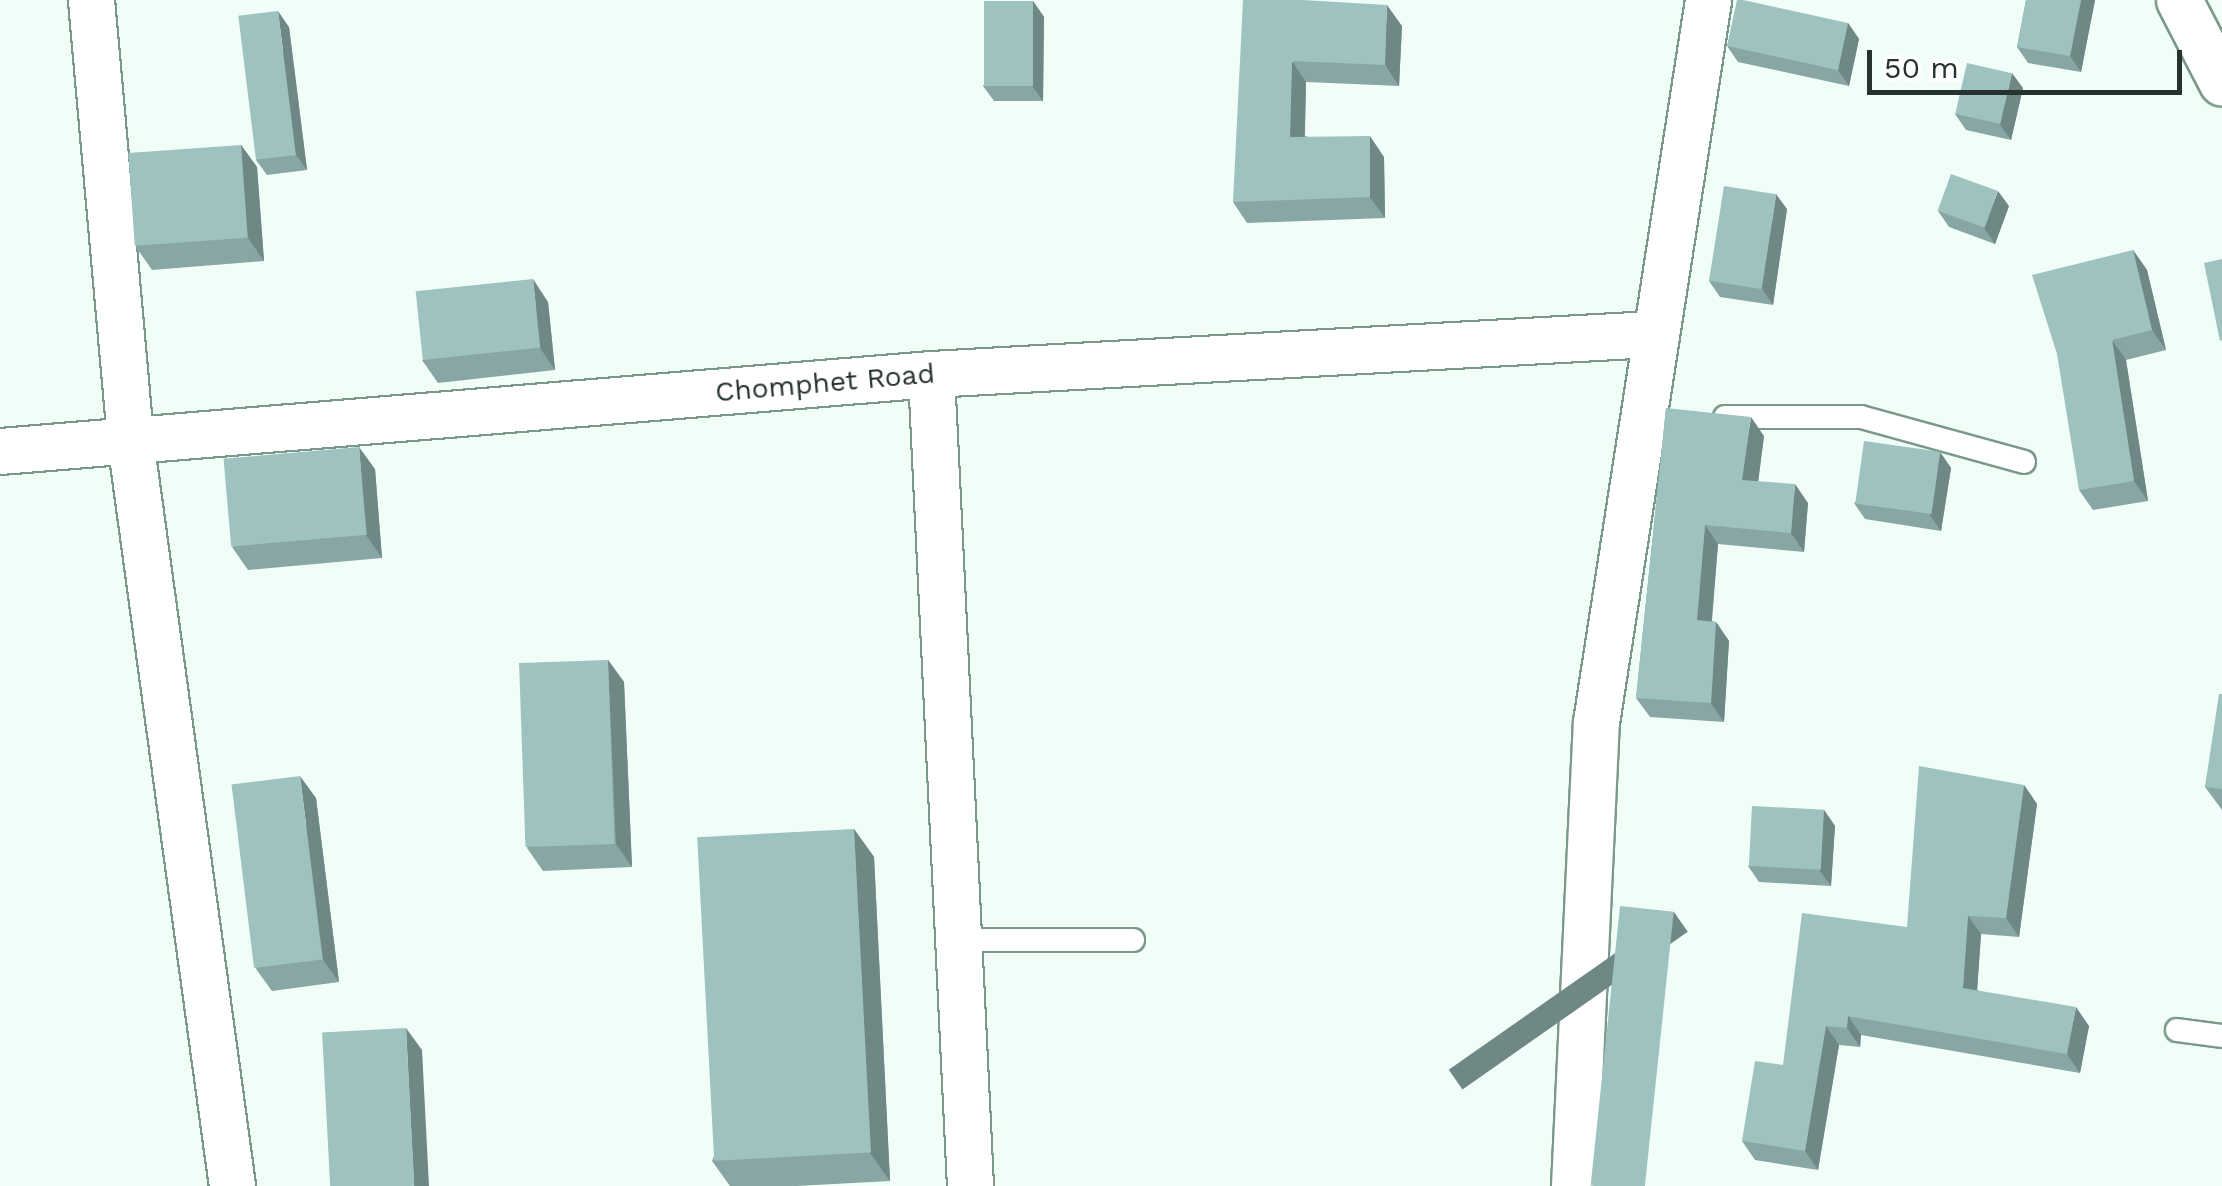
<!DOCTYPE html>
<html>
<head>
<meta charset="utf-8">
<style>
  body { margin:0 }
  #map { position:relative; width:2222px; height:1186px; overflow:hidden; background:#f1fef8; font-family:"Work Sans",sans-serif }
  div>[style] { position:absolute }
  .roads { filter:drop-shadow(2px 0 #7b998a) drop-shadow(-2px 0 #7b998a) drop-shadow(0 2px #7b998a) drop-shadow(0 -2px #7b998a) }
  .lane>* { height:22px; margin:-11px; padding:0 11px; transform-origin:11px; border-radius:11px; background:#fff }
  .street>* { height:45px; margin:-22.5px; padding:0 22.5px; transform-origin:22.5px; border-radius:22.5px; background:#fff }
  .wall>* { inset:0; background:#88a7a4 }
  .shaded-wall>* { inset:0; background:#6f8886; transform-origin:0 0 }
  .building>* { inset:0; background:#9ec2bf; transform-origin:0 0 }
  span { translate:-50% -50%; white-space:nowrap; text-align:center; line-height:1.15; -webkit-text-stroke:8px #fff; paint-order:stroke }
  .street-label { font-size:28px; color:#27332d }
  .scale { position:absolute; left:1867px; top:50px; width:315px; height:45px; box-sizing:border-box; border:5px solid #27332d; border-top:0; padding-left:12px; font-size:30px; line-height:35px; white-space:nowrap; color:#27332d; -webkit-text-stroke:8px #fff; paint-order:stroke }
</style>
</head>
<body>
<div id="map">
  <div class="roads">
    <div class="lane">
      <div style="left:1725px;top:417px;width:136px"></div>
      <div style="left:1861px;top:417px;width:169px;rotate:15.4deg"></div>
      <div style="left:959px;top:940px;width:174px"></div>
      <div style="left:2177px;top:1030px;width:45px;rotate:7.6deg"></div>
    </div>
    <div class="street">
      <div style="left:91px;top:0;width:442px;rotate:84.9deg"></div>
      <div style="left:130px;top:440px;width:753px;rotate:82.21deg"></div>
      <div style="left:2179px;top:0;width:93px;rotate:62.6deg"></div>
      <div style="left:931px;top:374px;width:813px;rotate:87.25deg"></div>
      <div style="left:0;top:451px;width:934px;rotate:-4.73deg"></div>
      <div style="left:931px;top:374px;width:720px;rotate:-3.18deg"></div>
      <div style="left:1574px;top:1186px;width:465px;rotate:-87.3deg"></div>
      <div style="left:1596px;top:722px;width:731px;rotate:-81.18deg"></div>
    </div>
  </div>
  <div class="wall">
    <div style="clip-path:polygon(1319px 0,1319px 2px,1402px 26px,1399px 86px,1306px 82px,1305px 136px,1384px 157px,1385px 218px,1247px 223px,1233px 202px)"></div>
    <div style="clip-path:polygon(2026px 0,2095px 0,2081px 72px,2028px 63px,2017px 47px)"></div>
    <div style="clip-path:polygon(1033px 1px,1044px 17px,1043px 101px,994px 101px,983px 86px)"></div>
    <div style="clip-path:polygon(1848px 23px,1859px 39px,1849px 86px,1738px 62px,1727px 46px)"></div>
    <div style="clip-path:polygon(289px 27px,307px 170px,267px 175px,256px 160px)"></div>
    <div style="clip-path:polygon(2023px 88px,2011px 140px,1966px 130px,1955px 114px)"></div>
    <div style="clip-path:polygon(241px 145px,257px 167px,264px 261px,152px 270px,136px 247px)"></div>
    <div style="clip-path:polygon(2009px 206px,1995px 244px,1949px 227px,1938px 211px)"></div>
    <div style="clip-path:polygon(1787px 209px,1773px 305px,1720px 297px,1709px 281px)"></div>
    <div style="clip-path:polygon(2133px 250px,2147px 270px,2166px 350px,2126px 360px,2148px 501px,2093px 510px,2079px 490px)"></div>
    <div style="clip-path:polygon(548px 302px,555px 370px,438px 383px,422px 360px)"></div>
    <div style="clip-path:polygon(1666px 408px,1764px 436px,1758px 481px,1808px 503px,1804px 552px,1718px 544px,1712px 621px,1716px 622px,1729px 641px,1724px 722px,1650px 717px,1636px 698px)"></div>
    <div style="clip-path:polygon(1940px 452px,1951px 468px,1941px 531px,1865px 519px,1854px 503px)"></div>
    <div style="clip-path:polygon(375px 469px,382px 558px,248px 570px,232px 547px)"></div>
    <div style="clip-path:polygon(608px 660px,624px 682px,632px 867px,543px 871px,527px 848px)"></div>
    <div style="clip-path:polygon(2222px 694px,2222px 810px,2205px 787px)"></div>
    <div style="clip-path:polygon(2024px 785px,2037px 804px,2019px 937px,1981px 934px,1977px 990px,2089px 1026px,2080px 1073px,1861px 1035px,1860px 1047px,1839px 1045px,1818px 1170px,1755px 1160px,1742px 1141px,1783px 1065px,1907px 927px)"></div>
    <div style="clip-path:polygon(316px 798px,339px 982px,272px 991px,256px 969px)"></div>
    <div style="clip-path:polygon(1824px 810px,1835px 826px,1831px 886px,1759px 882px,1748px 866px)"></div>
    <div style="clip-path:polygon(854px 829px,874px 857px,890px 1181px,796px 1186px,730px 1186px,712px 1161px)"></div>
  </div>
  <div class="shaded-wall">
    <div style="clip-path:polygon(2081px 0,2095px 0,2081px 72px,2070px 56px)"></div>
    <div style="clip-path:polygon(1033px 1px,1044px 17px,1043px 101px,1032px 86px)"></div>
    <div style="clip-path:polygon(1387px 5px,1402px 26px,1399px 86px,1385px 65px)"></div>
    <div style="clip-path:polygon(278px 11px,289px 27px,307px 170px,296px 155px)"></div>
    <div style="clip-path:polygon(1848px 23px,1859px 39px,1849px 86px,1838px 70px)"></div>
    <div style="clip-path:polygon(1292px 61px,1306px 82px,1304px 157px,1290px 137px)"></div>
    <div style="clip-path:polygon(2012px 73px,2023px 88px,2011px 140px,2000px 125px)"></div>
    <div style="clip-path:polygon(1370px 136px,1384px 157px,1385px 218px,1370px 197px)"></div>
    <div style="clip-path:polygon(241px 145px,257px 167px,264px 261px,248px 238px)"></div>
    <div style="clip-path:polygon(1998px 191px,2009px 206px,1995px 244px,1984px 228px)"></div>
    <div style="clip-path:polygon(1776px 194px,1787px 209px,1773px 305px,1762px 289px)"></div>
    <div style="clip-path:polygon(2133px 250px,2147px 270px,2166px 350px,2152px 330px)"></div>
    <div style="clip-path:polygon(533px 279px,548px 302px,555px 370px,540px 348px)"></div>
    <div style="clip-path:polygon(2112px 340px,2126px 360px,2148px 501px,2134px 481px)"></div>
    <div style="clip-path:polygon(1751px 417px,1764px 436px,1756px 499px,1742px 480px)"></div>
    <div style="clip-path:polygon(359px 447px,375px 469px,382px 558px,366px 535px)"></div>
    <div style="clip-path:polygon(1940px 452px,1951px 468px,1941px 531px,1930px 515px)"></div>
    <div style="clip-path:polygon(1795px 484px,1808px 503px,1804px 552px,1791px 533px)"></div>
    <div style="clip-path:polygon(1705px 525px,1718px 544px,1710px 640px,1697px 620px)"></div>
    <div style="clip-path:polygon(1716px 622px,1729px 641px,1724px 722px,1711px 703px)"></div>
    <div style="clip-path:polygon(608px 660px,624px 682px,632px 867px,616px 844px)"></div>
    <div style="clip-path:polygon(300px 776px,316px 798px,339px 982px,323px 960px)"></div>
    <div style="clip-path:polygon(2024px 785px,2037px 804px,2019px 937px,2006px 918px)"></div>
    <div style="clip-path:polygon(1824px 810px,1835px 826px,1831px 886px,1820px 871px)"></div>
    <div style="clip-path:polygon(854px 829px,874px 857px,890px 1181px,870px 1153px)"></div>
    <div style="left:1674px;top:912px;width:24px;height:275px;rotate:55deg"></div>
    <div style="clip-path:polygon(1968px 916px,1981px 934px,1976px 1007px,1963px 988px)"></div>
    <div style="clip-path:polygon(2076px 1007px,2089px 1026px,2080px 1073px,2067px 1054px)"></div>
    <div style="clip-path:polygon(1848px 1016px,1861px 1035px,1860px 1047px,1847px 1028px)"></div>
    <div style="clip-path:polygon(1826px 1026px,1839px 1045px,1818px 1170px,1805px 1151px)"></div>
    <div style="clip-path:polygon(406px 1028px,422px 1050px,429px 1186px,414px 1186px)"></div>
  </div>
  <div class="building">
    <div style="clip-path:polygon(1243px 0,1303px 0,1387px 5px,1385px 65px,1292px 61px,1290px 137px,1370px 136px,1370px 197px,1233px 202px)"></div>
    <div style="clip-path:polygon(1737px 0,1743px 0,1848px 23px,1838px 70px,1727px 46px)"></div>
    <div style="clip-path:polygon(2026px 0,2081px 0,2070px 56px,2017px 47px)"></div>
    <div style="left:984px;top:1px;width:49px;height:85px"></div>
    <div style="left:278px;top:11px;width:145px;height:40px;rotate:83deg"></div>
    <div style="left:1967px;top:63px;width:46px;height:52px;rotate:13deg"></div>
    <div style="left:241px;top:145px;width:93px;height:113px;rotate:86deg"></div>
    <div style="left:1951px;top:174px;width:50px;height:39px;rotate:20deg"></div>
    <div style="left:1724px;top:186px;width:53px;height:96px;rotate:9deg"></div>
    <div style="clip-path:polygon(2133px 250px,2152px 330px,2112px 340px,2134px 481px,2079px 490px,2057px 354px,2032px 275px)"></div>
    <div style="clip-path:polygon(2222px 259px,2222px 340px,2220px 341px,2204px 263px)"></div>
    <div style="left:533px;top:279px;width:69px;height:118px;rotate:84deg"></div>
    <div style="clip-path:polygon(1666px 408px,1751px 417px,1742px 480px,1795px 484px,1791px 533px,1705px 525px,1697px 620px,1716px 622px,1711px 703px,1636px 698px)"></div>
    <div style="left:1864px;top:441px;width:77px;height:63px;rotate:8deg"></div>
    <div style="left:359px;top:447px;width:88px;height:136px;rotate:85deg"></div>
    <div style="left:608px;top:660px;width:184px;height:89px;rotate:88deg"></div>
    <div style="clip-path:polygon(2219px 694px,2222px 694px,2222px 789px,2205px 787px)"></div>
    <div style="clip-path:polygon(1919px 766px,2024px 785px,2006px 918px,1968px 916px,1963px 988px,2076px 1007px,2067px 1054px,1848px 1016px,1847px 1028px,1826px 1026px,1805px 1151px,1742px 1141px,1755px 1061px,1783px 1065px,1802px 913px,1907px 927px)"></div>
    <div style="left:300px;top:776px;width:185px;height:69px;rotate:83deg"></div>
    <div style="left:1752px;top:806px;width:72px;height:60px;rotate:3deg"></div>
    <div style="left:854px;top:829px;width:324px;height:157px;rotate:87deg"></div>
    <div style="left:1620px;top:906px;width:54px;height:281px;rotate:6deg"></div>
    <div style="left:406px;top:1028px;width:158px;height:84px;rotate:87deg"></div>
  </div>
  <div class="street-label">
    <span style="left:825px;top:383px;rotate:-5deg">Chomphet Road</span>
  </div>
  <div class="scale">50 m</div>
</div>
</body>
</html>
